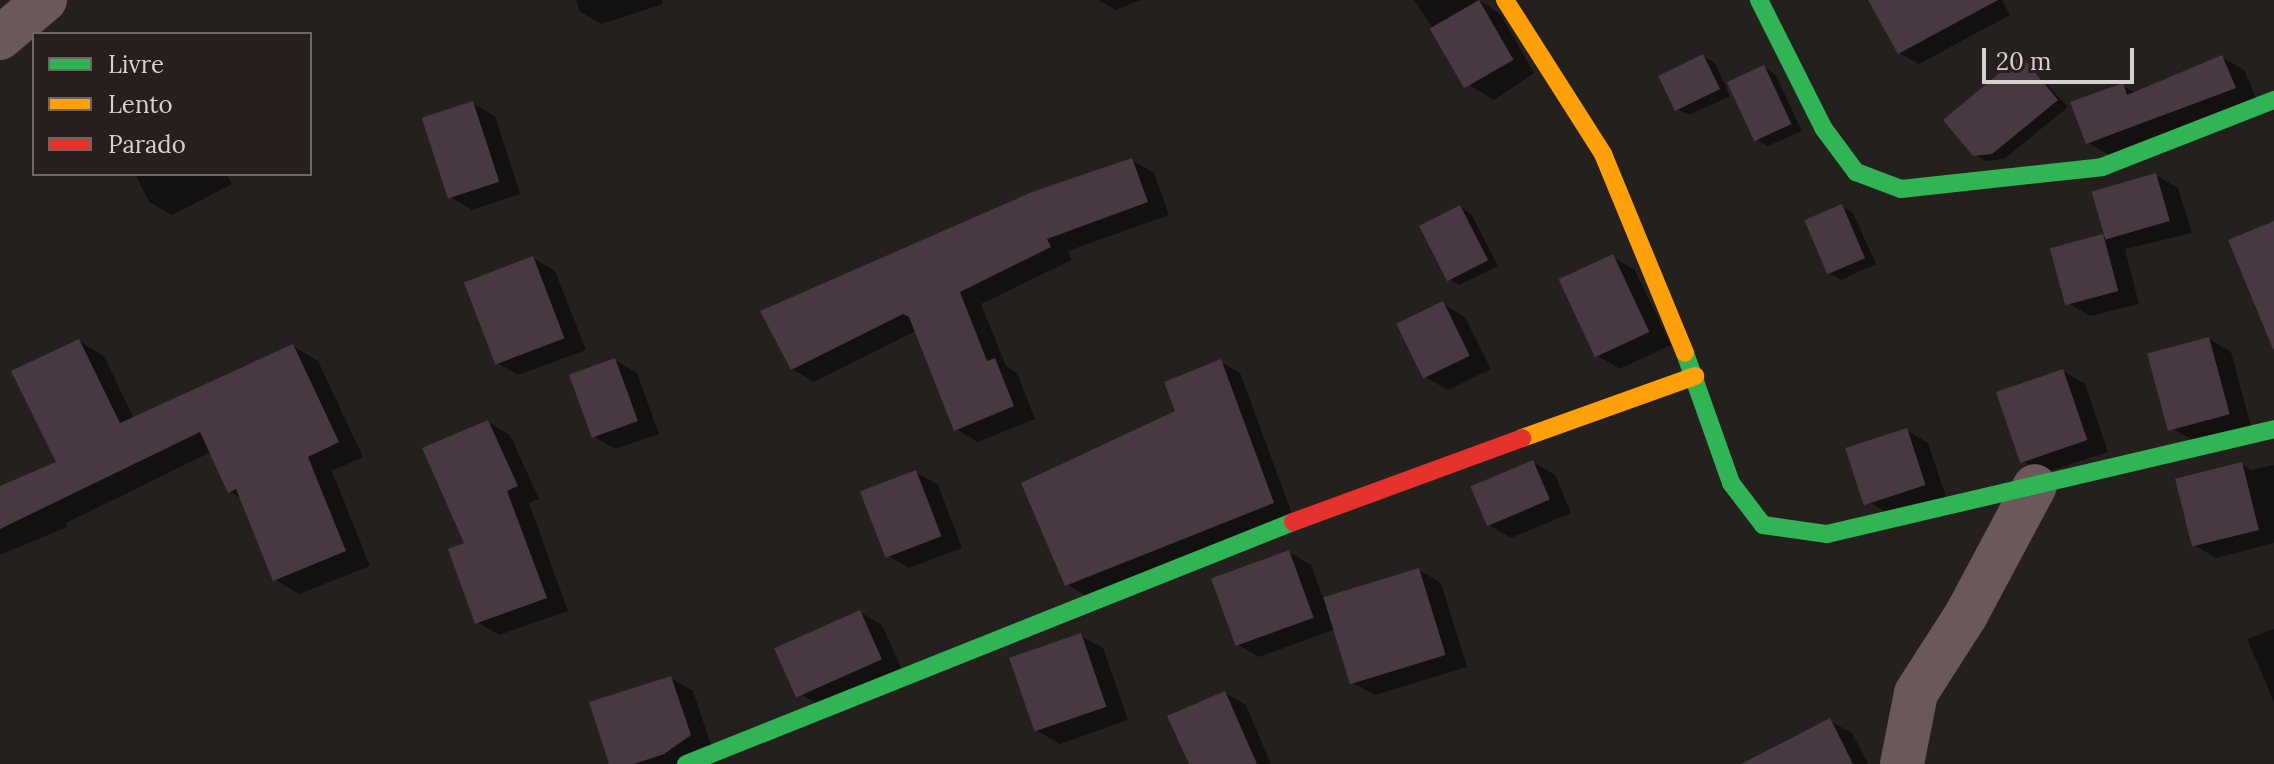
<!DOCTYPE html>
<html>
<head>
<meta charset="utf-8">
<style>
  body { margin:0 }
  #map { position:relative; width:2274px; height:764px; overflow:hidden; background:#24201e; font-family:Lora,serif }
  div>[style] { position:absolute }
  .shadow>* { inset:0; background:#0007 }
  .building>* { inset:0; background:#473841; transform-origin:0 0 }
  .street>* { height:44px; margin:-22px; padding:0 22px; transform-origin:22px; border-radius:22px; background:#6b585a }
  .fast>* { height:18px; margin:-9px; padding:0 9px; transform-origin:9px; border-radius:9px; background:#30b455 }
  .slow>* { height:18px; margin:-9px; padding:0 9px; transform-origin:9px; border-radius:9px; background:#ff9f0a }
  .jam>* { height:18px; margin:-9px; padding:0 9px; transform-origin:9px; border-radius:9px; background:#e5322d }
  span { translate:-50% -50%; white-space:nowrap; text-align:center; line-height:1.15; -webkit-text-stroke:6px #261f1c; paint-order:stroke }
  .legend { position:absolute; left:32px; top:32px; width:280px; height:144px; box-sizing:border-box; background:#261f1c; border:2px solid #6c6664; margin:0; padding:10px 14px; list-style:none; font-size:24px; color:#d6d1cf }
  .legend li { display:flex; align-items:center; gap:16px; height:40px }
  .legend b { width:40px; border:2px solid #6c6664 }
  .scale { position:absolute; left:1982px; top:48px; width:152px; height:36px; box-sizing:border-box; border:4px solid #d6d1cf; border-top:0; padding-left:10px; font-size:24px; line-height:28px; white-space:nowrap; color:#d6d1cf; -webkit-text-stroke:6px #261f1c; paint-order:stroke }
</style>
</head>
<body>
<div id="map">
  <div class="shadow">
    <div style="clip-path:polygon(576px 0,662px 0,663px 4px,602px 24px,580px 12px)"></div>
    <div style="clip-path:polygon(1098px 0,1140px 0,1116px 10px)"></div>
    <div style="clip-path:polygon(1414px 0,1479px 0,1500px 14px,1534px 73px,1494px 100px,1472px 87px)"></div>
    <div style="clip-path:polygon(1871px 0,2002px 0,2010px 15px,1919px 64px,1899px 53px)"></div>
    <div style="clip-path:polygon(1703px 56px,1715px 63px,1730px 96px,1689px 115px,1677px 109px)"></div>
    <div style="clip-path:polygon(2222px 57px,2244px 70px,2257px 100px,2109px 155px,2087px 142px,2123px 86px,2136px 93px)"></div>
    <div style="clip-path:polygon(2022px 58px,2068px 107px,2004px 159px,1986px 161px,1974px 154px)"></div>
    <div style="clip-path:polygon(1763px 67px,1775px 74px,1802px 131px,1768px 146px,1757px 140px)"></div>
    <div style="clip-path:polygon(472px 103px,495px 116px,520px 194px,472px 210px,450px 197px)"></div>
    <div style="clip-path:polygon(1132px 160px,1154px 173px,1169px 215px,1068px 251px,1072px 260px,981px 304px,1006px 366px,1017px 373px,1035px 419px,978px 442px,956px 429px,917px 330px,814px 382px,792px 369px)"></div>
    <div style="clip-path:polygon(135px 174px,227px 174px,232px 184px,172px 215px,149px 202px)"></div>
    <div style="clip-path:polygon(2156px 175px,2178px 188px,2192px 233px,2125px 249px,2139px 304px,2090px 316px,2068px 303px,2103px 236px,2107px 239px)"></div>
    <div style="clip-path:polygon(1841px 206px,1853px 213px,1876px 264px,1841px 280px,1830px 273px)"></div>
    <div style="clip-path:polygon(1460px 207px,1471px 214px,1498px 266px,1459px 285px,1448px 278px)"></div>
    <div style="clip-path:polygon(1613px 257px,1635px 270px,1671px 345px,1620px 369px,1598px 356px)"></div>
    <div style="clip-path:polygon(533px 258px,555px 271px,586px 350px,518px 375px,496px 362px)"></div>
    <div style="clip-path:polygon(1443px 304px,1465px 317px,1491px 369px,1448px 390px,1425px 377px)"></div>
    <div style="clip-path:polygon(2209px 339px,2231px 352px,2251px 426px,2192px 440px,2170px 427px)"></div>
    <div style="clip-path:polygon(79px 341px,104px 356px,134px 419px,293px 346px,318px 361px,363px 457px,332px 471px,370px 566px,299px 594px,274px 579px,242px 499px,229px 491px,211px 452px,66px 523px,67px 527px,0 555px,0 488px,58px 463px)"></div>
    <div style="clip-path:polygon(615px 360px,637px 373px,659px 434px,615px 449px,593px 436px)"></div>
    <div style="clip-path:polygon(1221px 362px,1240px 373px,1292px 514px,1086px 596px,1067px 584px,1178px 412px)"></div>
    <div style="clip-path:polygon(2063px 371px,2085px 384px,2108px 452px,2043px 473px,2021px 460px)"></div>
    <div style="clip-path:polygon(488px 422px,510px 435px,539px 499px,529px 503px,568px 611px,499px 635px,477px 622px)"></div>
    <div style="clip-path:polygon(1906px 430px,1928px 443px,1946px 497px,1886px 512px,1864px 499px)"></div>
    <div style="clip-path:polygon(1533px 462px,1555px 475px,1571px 513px,1511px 538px,1489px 525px)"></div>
    <div style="clip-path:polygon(2242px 464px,2251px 470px,2274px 465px,2274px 543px,2216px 558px,2194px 545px)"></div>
    <div style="clip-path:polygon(916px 472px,938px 485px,962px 548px,909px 568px,887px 555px)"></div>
    <div style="clip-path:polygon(1289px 552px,1311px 565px,1324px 600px,1419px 570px,1441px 583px,1467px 667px,1375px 695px,1353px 683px,1336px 629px,1259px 657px,1237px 644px)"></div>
    <div style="clip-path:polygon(860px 612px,882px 625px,903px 672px,819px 705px,797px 692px)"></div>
    <div style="clip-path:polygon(2274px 629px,2274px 702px,2247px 639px)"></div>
    <div style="clip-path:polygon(1081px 636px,1103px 648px,1128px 720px,1060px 744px,1037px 731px)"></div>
    <div style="clip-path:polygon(671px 678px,693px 691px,712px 748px,689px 764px,611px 764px)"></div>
    <div style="clip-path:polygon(1225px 693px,1246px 705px,1271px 764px,1191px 764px)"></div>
    <div style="clip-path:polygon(1830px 721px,1852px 733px,1868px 764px,1769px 764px)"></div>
  </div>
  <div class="building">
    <div style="left:1479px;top:0;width:69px;height:57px;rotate:60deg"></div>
    <div style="clip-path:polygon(1868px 0,1998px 0,1898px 54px)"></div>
    <div style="left:1703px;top:54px;width:39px;height:50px;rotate:64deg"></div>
    <div style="clip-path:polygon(2021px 55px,2058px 100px,1992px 154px,1973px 156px,1943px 120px)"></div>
    <div style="clip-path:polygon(2222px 55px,2236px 88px,2086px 144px,2070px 102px,2123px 83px,2127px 95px)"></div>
    <div style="left:1764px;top:65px;width:65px;height:41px;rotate:65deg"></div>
    <div style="left:473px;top:101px;width:85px;height:54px;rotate:72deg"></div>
    <div style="clip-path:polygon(1132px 158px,1148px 202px,1047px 239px,1051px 247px,960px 292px,987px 361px,995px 358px,1014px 406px,954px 431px,909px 317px,903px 314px,791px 370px,760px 311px,1032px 192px)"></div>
    <div style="left:2156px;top:173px;width:50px;height:67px;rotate:74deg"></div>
    <div style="left:1842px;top:204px;width:59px;height:41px;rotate:67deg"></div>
    <div style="left:1460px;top:205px;width:62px;height:46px;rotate:63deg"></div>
    <div style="clip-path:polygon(2274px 221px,2274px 349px,2273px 349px,2228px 240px)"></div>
    <div style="left:2103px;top:234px;width:59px;height:55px;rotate:75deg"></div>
    <div style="left:1613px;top:254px;width:86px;height:60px;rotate:65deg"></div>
    <div style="left:533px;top:256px;width:88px;height:74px;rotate:69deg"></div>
    <div style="left:1443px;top:301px;width:61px;height:52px;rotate:64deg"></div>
    <div style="left:2209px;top:337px;width:80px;height:64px;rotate:75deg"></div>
    <div style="clip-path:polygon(79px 339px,120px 423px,293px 344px,339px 442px,308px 457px,346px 551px,273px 581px,236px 489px,228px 493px,200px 432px,0 529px,0 486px,56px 462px,11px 371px)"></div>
    <div style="left:615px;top:358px;width:67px;height:49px;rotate:70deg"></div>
    <div style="clip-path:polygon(1221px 359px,1274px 503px,1065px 586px,1021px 483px,1175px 411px,1164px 382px)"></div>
    <div style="left:2063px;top:369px;width:75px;height:71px;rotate:71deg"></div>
    <div style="clip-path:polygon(488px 420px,518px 486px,507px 491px,547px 598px,475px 624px,448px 549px,464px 543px,422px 448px)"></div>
    <div style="left:1907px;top:428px;width:60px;height:65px;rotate:72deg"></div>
    <div style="left:1533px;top:460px;width:43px;height:68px;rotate:67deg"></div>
    <div style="left:2242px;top:462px;width:70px;height:69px;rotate:76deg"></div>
    <div style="left:916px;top:470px;width:71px;height:60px;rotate:69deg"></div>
    <div style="left:1289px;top:550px;width:72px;height:83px;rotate:70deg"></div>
    <div style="left:1419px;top:568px;width:91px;height:100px;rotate:73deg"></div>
    <div style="left:860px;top:610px;width:54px;height:94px;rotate:66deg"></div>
    <div style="left:1081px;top:633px;width:78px;height:76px;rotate:71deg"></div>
    <div style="clip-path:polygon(671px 676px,691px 735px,664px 754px,634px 764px,609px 764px,589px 702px)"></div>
    <div style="clip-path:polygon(1225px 691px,1257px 764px,1189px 764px,1167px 716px)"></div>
    <div style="clip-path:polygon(1830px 718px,1853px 764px,1741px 764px)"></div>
  </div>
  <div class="street">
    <div style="left:0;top:38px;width:59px;rotate:-40.2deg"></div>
    <div style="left:1902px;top:764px;width:72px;rotate:-78.8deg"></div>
    <div style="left:1916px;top:693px;width:93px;rotate:-57.3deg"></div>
    <div style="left:1966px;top:615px;width:146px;rotate:-61.9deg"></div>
  </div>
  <div class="fast">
    <div style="left:1759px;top:0;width:144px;rotate:63.3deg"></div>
    <div style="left:1824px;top:129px;width:54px;rotate:53.3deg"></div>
    <div style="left:1856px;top:172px;width:48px;rotate:20.7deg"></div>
    <div style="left:1901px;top:189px;width:202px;rotate:-6.2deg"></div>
    <div style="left:2102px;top:167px;width:185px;rotate:-21.3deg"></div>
    <div style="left:1685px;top:353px;width:138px;rotate:70.5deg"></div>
    <div style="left:1731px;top:483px;width:53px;rotate:52.7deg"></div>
    <div style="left:1763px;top:525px;width:65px;rotate:8deg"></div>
    <div style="left:1827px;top:534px;width:459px;rotate:-13.2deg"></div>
    <div style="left:686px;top:764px;width:653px;rotate:-21.74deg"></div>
  </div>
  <div class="slow">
    <div style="left:1505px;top:0;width:183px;rotate:57.5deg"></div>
    <div style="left:1603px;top:154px;width:215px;rotate:67.6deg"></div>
    <div style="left:1522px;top:438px;width:184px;rotate:-19.7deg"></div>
  </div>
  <div class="jam">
    <div style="left:1293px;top:522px;width:244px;rotate:-20.1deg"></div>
  </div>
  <ul class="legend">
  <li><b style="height:10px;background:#30b455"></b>Livre</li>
  <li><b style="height:10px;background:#ff9f0a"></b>Lento</li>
  <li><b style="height:10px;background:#e5322d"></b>Parado</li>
  </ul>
  <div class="scale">20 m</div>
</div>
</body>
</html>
